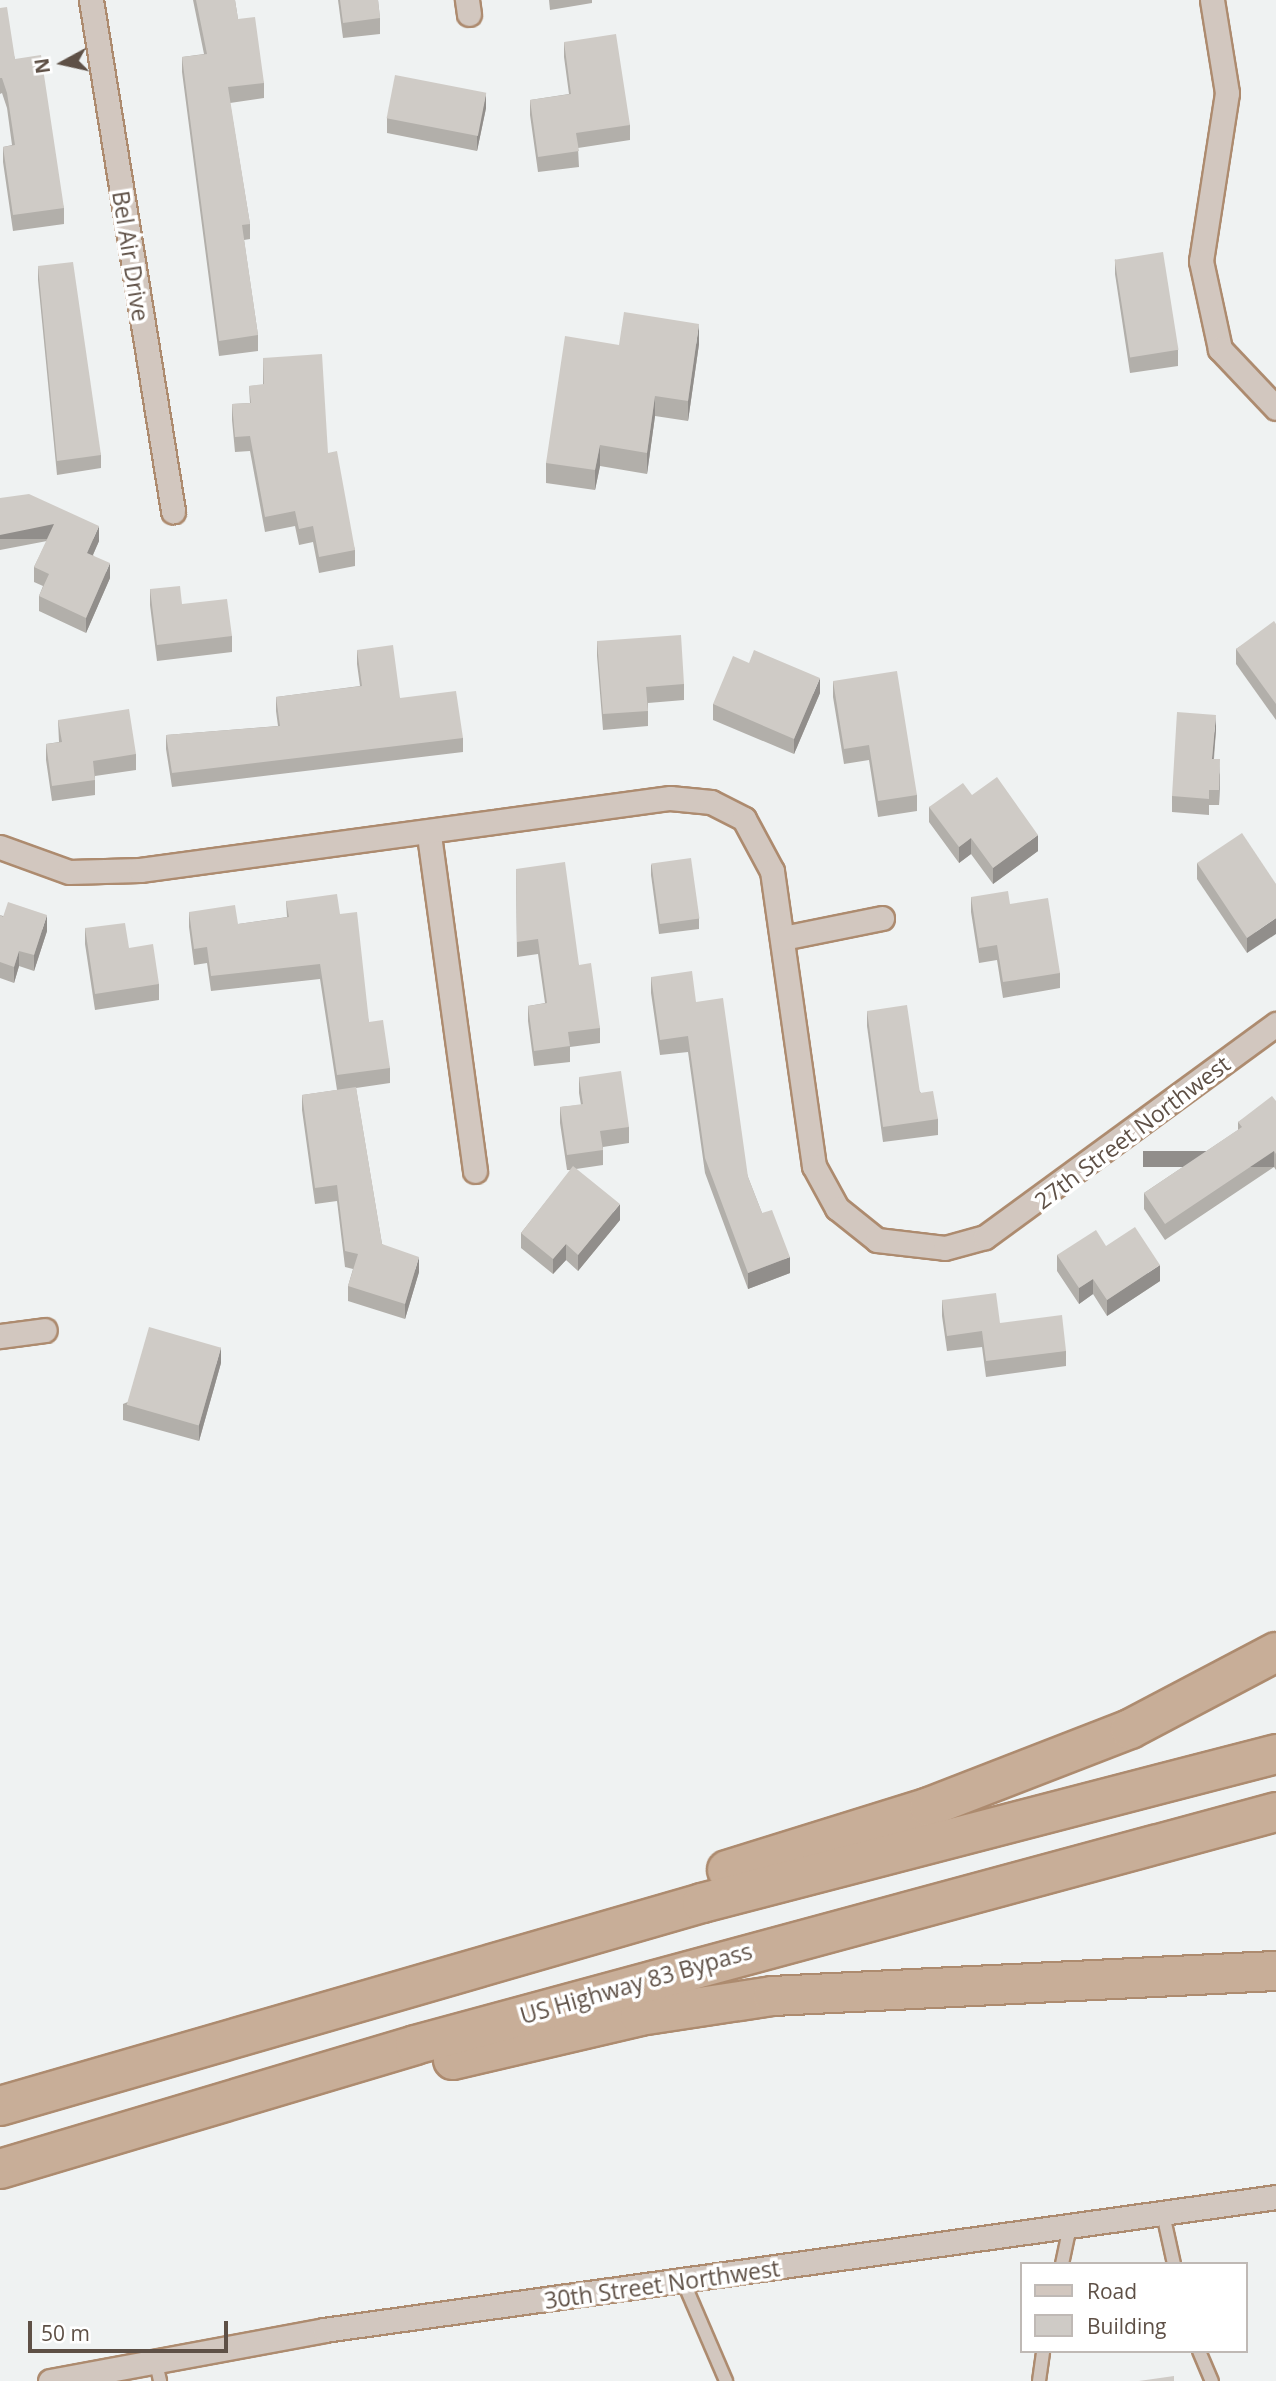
<!DOCTYPE html>
<html>
<head>
<meta charset="utf-8">
<style>
  body { margin:0 }
  #map { position:relative; width:1276px; height:2381px; overflow:hidden; background:#eff2f2; font-family:"Open Sans",sans-serif }
  div>[style] { position:absolute }
  .roads { filter:drop-shadow(2px 0 #ad8b6f) drop-shadow(-2px 0 #ad8b6f) drop-shadow(0 2px #ad8b6f) drop-shadow(0 -2px #ad8b6f) }
  .service>* { height:12px; margin:-6px; padding:0 6px; transform-origin:6px; border-radius:6px; background:#d2c7bf }
  .minor>* { height:23px; margin:-11.5px; padding:0 11.5px; transform-origin:11.5px; border-radius:11.5px; background:#d2c7bf }
  .trunk>* { height:38px; margin:-19px; padding:0 19px; transform-origin:19px; border-radius:19px; background:#c8ae98 }
  .wall>* { inset:0; background:#b2afaa }
  .shaded-wall>* { inset:0; background:#918e8b; transform-origin:0 0 }
  .building>* { inset:0; background:#cfcbc6; transform-origin:0 0 }
  span { translate:-50% -50%; white-space:nowrap; text-align:center; line-height:1.15; -webkit-text-stroke:7px #fff; paint-order:stroke }
  .street-label { font-size:23px; color:#5e5046 }
  .legend { position:absolute; left:1020px; top:2262px; width:228px; height:91px; box-sizing:border-box; background:#fff; border:2px solid #bfb9b5; margin:0; padding:9px 12px; list-style:none; font-size:21px; color:#5e5046 }
  .legend li { display:flex; align-items:center; gap:14px; height:35px }
  .legend b { width:35px; border:2px solid #bfb9b5 }
  .north { position:absolute; left:28px; top:28px; width:70px; height:70px; -webkit-text-stroke:5px #fff; paint-order:stroke; rotate:262deg; font-size:19px; font-weight:700; line-height:28px; text-align:center; color:#5e5046 }
  .north::after { content:''; display:block; margin:auto; width:24px; height:32px; background:#5e5046; clip-path:polygon(50% 0,100% 100%,50% 72%,0 100%) }
  .scale { position:absolute; left:28px; top:2321px; width:200px; height:32px; box-sizing:border-box; border:4px solid #5e5046; border-top:0; padding-left:9px; font-size:21px; line-height:24px; white-space:nowrap; color:#5e5046; -webkit-text-stroke:5px #fff; paint-order:stroke }
</style>
</head>
<body>
<div id="map">
  <div class="roads">
    <div class="service">
      <div style="left:1163px;top:2214px;width:51px;rotate:77.6deg"></div>
      <div style="left:1062px;top:2264px;width:38px;rotate:-78deg"></div>
      <div style="left:683px;top:2281px;width:109px;rotate:66.7deg"></div>
      <div style="left:1199px;top:2351px;width:33px;rotate:67deg"></div>
      <div style="left:155px;top:2359px;width:23px;rotate:77deg"></div>
      <div style="left:1039px;top:2381px;width:30px;rotate:-82deg"></div>
    </div>
    <div class="minor">
      <div style="left:91px;top:0;width:518px;rotate:80.88deg"></div>
      <div style="left:467px;top:0;width:14px;rotate:82deg"></div>
      <div style="left:1212px;top:0;width:94px;rotate:80.8deg"></div>
      <div style="left:1227px;top:93px;width:170px;rotate:98.8deg"></div>
      <div style="left:1201px;top:261px;width:90px;rotate:77.8deg"></div>
      <div style="left:1220px;top:349px;width:81px;rotate:46.5deg"></div>
      <div style="left:429px;top:835px;width:339px;rotate:82.2deg"></div>
      <div style="left:0;top:847px;width:73px;rotate:19.9deg"></div>
      <div style="left:69px;top:872px;width:71px;rotate:-1.6deg"></div>
      <div style="left:140px;top:870px;width:535px;rotate:-7.74deg"></div>
      <div style="left:670px;top:798px;width:41px;rotate:5.6deg"></div>
      <div style="left:711px;top:802px;width:37px;rotate:27deg"></div>
      <div style="left:744px;top:819px;width:59px;rotate:61.7deg"></div>
      <div style="left:772px;top:871px;width:298px;rotate:81.9deg"></div>
      <div style="left:814px;top:1166px;width:48px;rotate:61.3deg"></div>
      <div style="left:837px;top:1208px;width:51px;rotate:38.7deg"></div>
      <div style="left:877px;top:1240px;width:68px;rotate:6.7deg"></div>
      <div style="left:945px;top:1248px;width:41px;rotate:-15.4deg"></div>
      <div style="left:985px;top:1237px;width:361px;rotate:-36.2deg"></div>
      <div style="left:783px;top:938px;width:101px;rotate:-11.4deg"></div>
      <div style="left:0;top:1336px;width:45px;rotate:-7.6deg"></div>
      <div style="left:50px;top:2381px;width:279px;rotate:-10.5deg"></div>
      <div style="left:324px;top:2330px;width:961px;rotate:-7.95deg"></div>
    </div>
    <div class="trunk">
      <div style="left:727px;top:1870px;width:212px;rotate:-17.3deg"></div>
      <div style="left:929px;top:1807px;width:216px;rotate:-21.2deg"></div>
      <div style="left:1130px;top:1729px;width:165px;rotate:-27.8deg"></div>
      <div style="left:453px;top:2060px;width:192px;rotate:-13.2deg"></div>
      <div style="left:640px;top:2016px;width:134px;rotate:-8.6deg"></div>
      <div style="left:773px;top:1996px;width:504px;rotate:-2.85deg"></div>
      <div style="left:0;top:2106px;width:731px;rotate:-16.13deg"></div>
      <div style="left:702px;top:1903px;width:593px;rotate:-14.55deg"></div>
      <div style="left:0;top:2169px;width:433px;rotate:-16.6deg"></div>
      <div style="left:415px;top:2045px;width:892px;rotate:-15.14deg"></div>
    </div>
  </div>
  <div class="wall">
    <div style="clip-path:polygon(193px 0,235px 0,238px 19px,264px 83px,264px 98px,230px 103px,250px 224px,250px 239px,244px 240px,258px 335px,258px 351px,219px 356px,182px 72px,182px 57px,204px 54px)"></div>
    <div style="clip-path:polygon(338px 0,378px 0,380px 18px,380px 34px,343px 38px)"></div>
    <div style="clip-path:polygon(549px 0,592px 0,592px 3px,550px 10px)"></div>
    <div style="clip-path:polygon(0 8px,15px 59px,64px 208px,64px 224px,13px 231px,3px 162px,3px 147px,12px 145px,7px 108px,2px 93px,0 94px)"></div>
    <div style="clip-path:polygon(564px 42px,630px 125px,630px 140px,578px 148px,579px 167px,538px 172px,530px 115px,530px 100px,569px 94px,564px 57px)"></div>
    <div style="clip-path:polygon(486px 108px,477px 151px,387px 133px,387px 118px)"></div>
    <div style="clip-path:polygon(1115px 259px,1178px 350px,1178px 366px,1130px 373px,1115px 274px)"></div>
    <div style="clip-path:polygon(38px 266px,101px 455px,101px 468px,57px 475px,38px 280px)"></div>
    <div style="clip-path:polygon(699px 344px,688px 421px,655px 416px,647px 474px,600px 466px,595px 490px,546px 483px,546px 463px,619px 345px)"></div>
    <div style="clip-path:polygon(263px 358px,328px 453px,355px 550px,355px 566px,319px 573px,313px 542px,299px 545px,295px 526px,265px 532px,250px 451px,235px 452px,232px 420px,232px 404px,250px 403px,249px 386px,263px 385px)"></div>
    <div style="clip-path:polygon(0 498px,99px 541px,93px 555px,110px 578px,86px 633px,39px 611px,39px 596px,43px 586px,34px 582px,34px 567px,47px 541px,0 550px)"></div>
    <div style="clip-path:polygon(150px 589px,182px 604px,232px 636px,232px 652px,157px 661px,150px 605px)"></div>
    <div style="clip-path:polygon(1276px 624px,1276px 720px,1236px 664px,1236px 649px)"></div>
    <div style="clip-path:polygon(597px 641px,684px 684px,684px 700px,648px 703px,648px 726px,603px 730px,597px 656px)"></div>
    <div style="clip-path:polygon(357px 650px,400px 698px,463px 738px,463px 752px,172px 787px,166px 749px,166px 735px,278px 726px,276px 711px,276px 697px,360px 686px,357px 664px)"></div>
    <div style="clip-path:polygon(833px 681px,917px 795px,917px 811px,878px 817px,869px 760px,844px 764px,833px 697px)"></div>
    <div style="clip-path:polygon(820px 693px,794px 754px,713px 720px,713px 704px)"></div>
    <div style="clip-path:polygon(58px 720px,136px 754px,136px 770px,95px 776px,95px 795px,52px 801px,46px 760px,46px 744px,59px 742px)"></div>
    <div style="clip-path:polygon(1216px 730px,1214px 759px,1220px 775px,1219px 805px,1209px 805px,1209px 815px,1172px 812px,1172px 796px)"></div>
    <div style="clip-path:polygon(972px 795px,1038px 851px,993px 884px,971px 854px,959px 863px,929px 822px,929px 807px)"></div>
    <div style="clip-path:polygon(1197px 863px,1276px 884px,1247px 953px,1197px 879px)"></div>
    <div style="clip-path:polygon(651px 864px,699px 918px,699px 929px,659px 934px,651px 875px)"></div>
    <div style="clip-path:polygon(516px 869px,579px 965px,600px 1028px,600px 1043px,570px 1047px,570px 1062px,534px 1066px,528px 1021px,528px 1006px,545px 1003px,538px 954px,517px 957px)"></div>
    <div style="clip-path:polygon(971px 897px,1010px 904px,1060px 973px,1060px 988px,1003px 998px,997px 960px,979px 963px,971px 912px)"></div>
    <div style="clip-path:polygon(286px 901px,340px 914px,369px 1022px,390px 1068px,390px 1083px,356px 1088px,382px 1244px,419px 1272px,405px 1319px,348px 1301px,348px 1286px,353px 1269px,345px 1267px,337px 1201px,315px 1204px,302px 1110px,302px 1095px,337px 1090px,320px 979px,211px 991px,207px 963px,194px 965px,189px 927px,189px 912px,238px 924px,287px 917px)"></div>
    <div style="clip-path:polygon(0 915px,47px 931px,34px 971px,19px 966px,14px 983px,0 978px)"></div>
    <div style="clip-path:polygon(85px 928px,129px 948px,159px 984px,159px 1000px,95px 1010px,85px 944px)"></div>
    <div style="clip-path:polygon(651px 977px,696px 1002px,748px 1177px,762px 1213px,790px 1273px,748px 1289px,705px 1173px,688px 1052px,660px 1055px,651px 993px)"></div>
    <div style="clip-path:polygon(867px 1011px,938px 1119px,938px 1135px,883px 1142px,867px 1026px)"></div>
    <div style="clip-path:polygon(579px 1077px,629px 1127px,629px 1143px,603px 1147px,603px 1165px,576px 1169px,620px 1220px,578px 1271px,566px 1260px,553px 1274px,521px 1248px,521px 1233px,571px 1170px,567px 1170px,560px 1123px,560px 1107px,581px 1105px,579px 1093px)"></div>
    <div style="clip-path:polygon(1276px 1101px,1276px 1170px,1274px 1167px,1165px 1240px,1144px 1209px,1144px 1193px,1238px 1130px,1238px 1122px)"></div>
    <div style="clip-path:polygon(1106px 1246px,1160px 1281px,1107px 1316px,1093px 1294px,1079px 1304px,1057px 1271px,1057px 1255px)"></div>
    <div style="clip-path:polygon(942px 1300px,1066px 1351px,1066px 1366px,986px 1377px,982px 1347px,947px 1351px,942px 1316px)"></div>
    <div style="clip-path:polygon(221px 1363px,199px 1441px,123px 1420px,123px 1404px)"></div>
  </div>
  <div class="shaded-wall">
    <div style="clip-path:polygon(486px 93px,486px 108px,477px 151px,477px 135px)"></div>
    <div style="clip-path:polygon(699px 324px,699px 344px,688px 421px,688px 401px)"></div>
    <div style="clip-path:polygon(655px 396px,655px 416px,647px 474px,647px 453px)"></div>
    <div style="clip-path:polygon(600px 445px,600px 466px,595px 490px,595px 470px)"></div>
    <div style="left:54px;top:524px;width:15px;height:55px;rotate:90deg"></div>
    <div style="clip-path:polygon(99px 526px,99px 541px,87px 568px,87px 553px)"></div>
    <div style="clip-path:polygon(110px 563px,110px 578px,86px 633px,86px 618px)"></div>
    <div style="clip-path:polygon(820px 678px,820px 693px,794px 754px,794px 739px)"></div>
    <div style="clip-path:polygon(1216px 715px,1216px 730px,1212px 774px,1212px 759px)"></div>
    <div style="clip-path:polygon(1220px 759px,1220px 775px,1219px 805px,1219px 790px)"></div>
    <div style="clip-path:polygon(1038px 835px,1038px 851px,993px 884px,993px 868px)"></div>
    <div style="clip-path:polygon(971px 838px,971px 854px,959px 863px,959px 847px)"></div>
    <div style="clip-path:polygon(47px 915px,47px 931px,34px 971px,34px 955px)"></div>
    <div style="clip-path:polygon(1276px 918px,1276px 934px,1247px 953px,1247px 938px)"></div>
    <div style="clip-path:polygon(19px 951px,19px 966px,14px 983px,14px 967px)"></div>
    <div style="left:1274px;top:1151px;width:16px;height:131px;rotate:90deg"></div>
    <div style="clip-path:polygon(620px 1204px,620px 1220px,578px 1271px,578px 1255px)"></div>
    <div style="clip-path:polygon(566px 1244px,566px 1260px,553px 1274px,553px 1259px)"></div>
    <div style="clip-path:polygon(419px 1257px,419px 1272px,405px 1319px,405px 1304px)"></div>
    <div style="clip-path:polygon(790px 1257px,790px 1273px,748px 1289px,748px 1273px)"></div>
    <div style="clip-path:polygon(1160px 1265px,1160px 1281px,1107px 1316px,1107px 1300px)"></div>
    <div style="clip-path:polygon(1093px 1279px,1093px 1294px,1079px 1304px,1079px 1288px)"></div>
    <div style="clip-path:polygon(221px 1347px,221px 1363px,199px 1441px,199px 1425px)"></div>
  </div>
  <div class="building">
    <div style="clip-path:polygon(196px 0,235px 0,238px 19px,255px 17px,264px 83px,228px 87px,250px 224px,242px 225px,258px 335px,219px 341px,182px 57px,207px 54px)"></div>
    <div style="clip-path:polygon(340px 0,378px 0,380px 18px,343px 23px)"></div>
    <div style="clip-path:polygon(7px 7px,15px 59px,41px 55px,64px 208px,13px 215px,3px 147px,15px 145px,7px 93px,2px 78px,0 78px,0 8px)"></div>
    <div style="clip-path:polygon(616px 34px,630px 125px,576px 133px,579px 151px,538px 157px,530px 100px,571px 94px,564px 42px)"></div>
    <div style="left:395px;top:75px;width:93px;height:44px;rotate:11deg"></div>
    <div style="left:1163px;top:252px;width:99px;height:49px;rotate:81deg"></div>
    <div style="clip-path:polygon(73px 262px,101px 455px,57px 461px,38px 266px)"></div>
    <div style="clip-path:polygon(624px 312px,699px 324px,688px 401px,655px 396px,647px 453px,600px 445px,595px 470px,546px 463px,565px 336px,619px 345px)"></div>
    <div style="clip-path:polygon(322px 354px,328px 453px,337px 451px,355px 550px,319px 557px,313px 526px,299px 529px,295px 511px,265px 517px,250px 436px,235px 437px,232px 404px,251px 403px,249px 386px,264px 384px,263px 358px)"></div>
    <div style="clip-path:polygon(29px 494px,99px 526px,87px 553px,110px 563px,86px 618px,39px 596px,49px 574px,34px 567px,54px 524px,0 535px,0 498px)"></div>
    <div style="clip-path:polygon(180px 586px,182px 604px,227px 599px,232px 636px,157px 645px,150px 589px)"></div>
    <div style="clip-path:polygon(1274px 621px,1276px 624px,1276px 704px,1236px 649px)"></div>
    <div style="clip-path:polygon(681px 635px,684px 684px,646px 687px,648px 711px,603px 714px,597px 641px)"></div>
    <div style="clip-path:polygon(393px 645px,400px 698px,456px 691px,463px 738px,172px 773px,166px 735px,280px 726px,276px 697px,362px 686px,357px 650px)"></div>
    <div style="clip-path:polygon(754px 650px,820px 678px,794px 739px,713px 704px,733px 656px,749px 663px)"></div>
    <div style="clip-path:polygon(897px 671px,917px 795px,878px 801px,869px 745px,844px 749px,833px 681px)"></div>
    <div style="clip-path:polygon(129px 709px,136px 754px,93px 761px,95px 780px,52px 786px,46px 744px,62px 742px,58px 720px)"></div>
    <div style="clip-path:polygon(1177px 712px,1216px 715px,1212px 759px,1220px 759px,1219px 790px,1209px 790px,1209px 799px,1172px 796px)"></div>
    <div style="clip-path:polygon(997px 777px,1038px 835px,993px 868px,971px 838px,959px 847px,929px 807px,963px 783px,972px 795px)"></div>
    <div style="clip-path:polygon(1242px 833px,1276px 884px,1276px 918px,1247px 938px,1197px 863px)"></div>
    <div style="left:691px;top:858px;width:61px;height:40px;rotate:82deg"></div>
    <div style="clip-path:polygon(565px 862px,579px 965px,591px 963px,600px 1028px,568px 1032px,570px 1046px,534px 1051px,528px 1006px,547px 1003px,538px 939px,517px 942px,516px 869px)"></div>
    <div style="clip-path:polygon(1008px 891px,1010px 904px,1048px 898px,1060px 973px,1003px 982px,997px 945px,979px 948px,971px 897px)"></div>
    <div style="clip-path:polygon(337px 894px,340px 914px,357px 912px,369px 1022px,383px 1020px,390px 1068px,337px 1075px,320px 964px,211px 976px,207px 947px,194px 949px,189px 912px,235px 905px,238px 924px,289px 917px,286px 901px)"></div>
    <div style="clip-path:polygon(8px 902px,47px 915px,34px 955px,19px 951px,14px 967px,0 962px,0 915px,3px 917px)"></div>
    <div style="clip-path:polygon(125px 923px,129px 948px,153px 944px,159px 984px,95px 994px,85px 928px)"></div>
    <div style="clip-path:polygon(692px 971px,696px 1002px,723px 998px,748px 1177px,762px 1213px,772px 1210px,790px 1257px,748px 1273px,705px 1158px,688px 1036px,660px 1040px,651px 977px)"></div>
    <div style="clip-path:polygon(907px 1005px,920px 1093px,933px 1091px,938px 1119px,883px 1127px,867px 1011px)"></div>
    <div style="clip-path:polygon(621px 1071px,629px 1127px,600px 1131px,603px 1150px,567px 1155px,560px 1107px,583px 1104px,579px 1077px)"></div>
    <div style="clip-path:polygon(356px 1087px,382px 1244px,419px 1257px,405px 1304px,348px 1286px,358px 1254px,345px 1251px,337px 1185px,315px 1188px,302px 1095px)"></div>
    <div style="clip-path:polygon(1272px 1096px,1276px 1101px,1276px 1154px,1274px 1151px,1165px 1224px,1144px 1193px,1242px 1127px,1238px 1122px)"></div>
    <div style="clip-path:polygon(573px 1166px,620px 1204px,578px 1255px,566px 1244px,553px 1259px,521px 1233px)"></div>
    <div style="clip-path:polygon(1135px 1227px,1160px 1265px,1107px 1300px,1093px 1279px,1079px 1288px,1057px 1255px,1096px 1230px,1106px 1246px)"></div>
    <div style="clip-path:polygon(996px 1293px,1000px 1323px,1062px 1315px,1066px 1351px,986px 1361px,982px 1331px,947px 1336px,942px 1300px)"></div>
    <div style="left:149px;top:1327px;width:75px;height:81px;rotate:16deg"></div>
    <div style="clip-path:polygon(1174px 2376px,1174px 2381px,1139px 2381px)"></div>
  </div>
  <div class="street-label">
    <span style="left:131px;top:256px;rotate:81deg">Bel Air Drive</span>
    <span style="left:1132px;top:1132px;rotate:-37deg">27th Street Northwest</span>
    <span style="left:636px;top:1983px;rotate:-16deg">US Highway 83 Bypass</span>
    <span style="left:662px;top:2284px;rotate:-8deg">30th Street Northwest</span>
  </div>
  <ul class="legend">
  <li><b style="height:9px;background:#d2c7bf"></b>Road</li>
  <li><b style="height:19px;background:#cfcbc6"></b>Building</li>
  </ul>
  <div class="north">N</div>
  <div class="scale">50 m</div>
</div>
</body>
</html>
